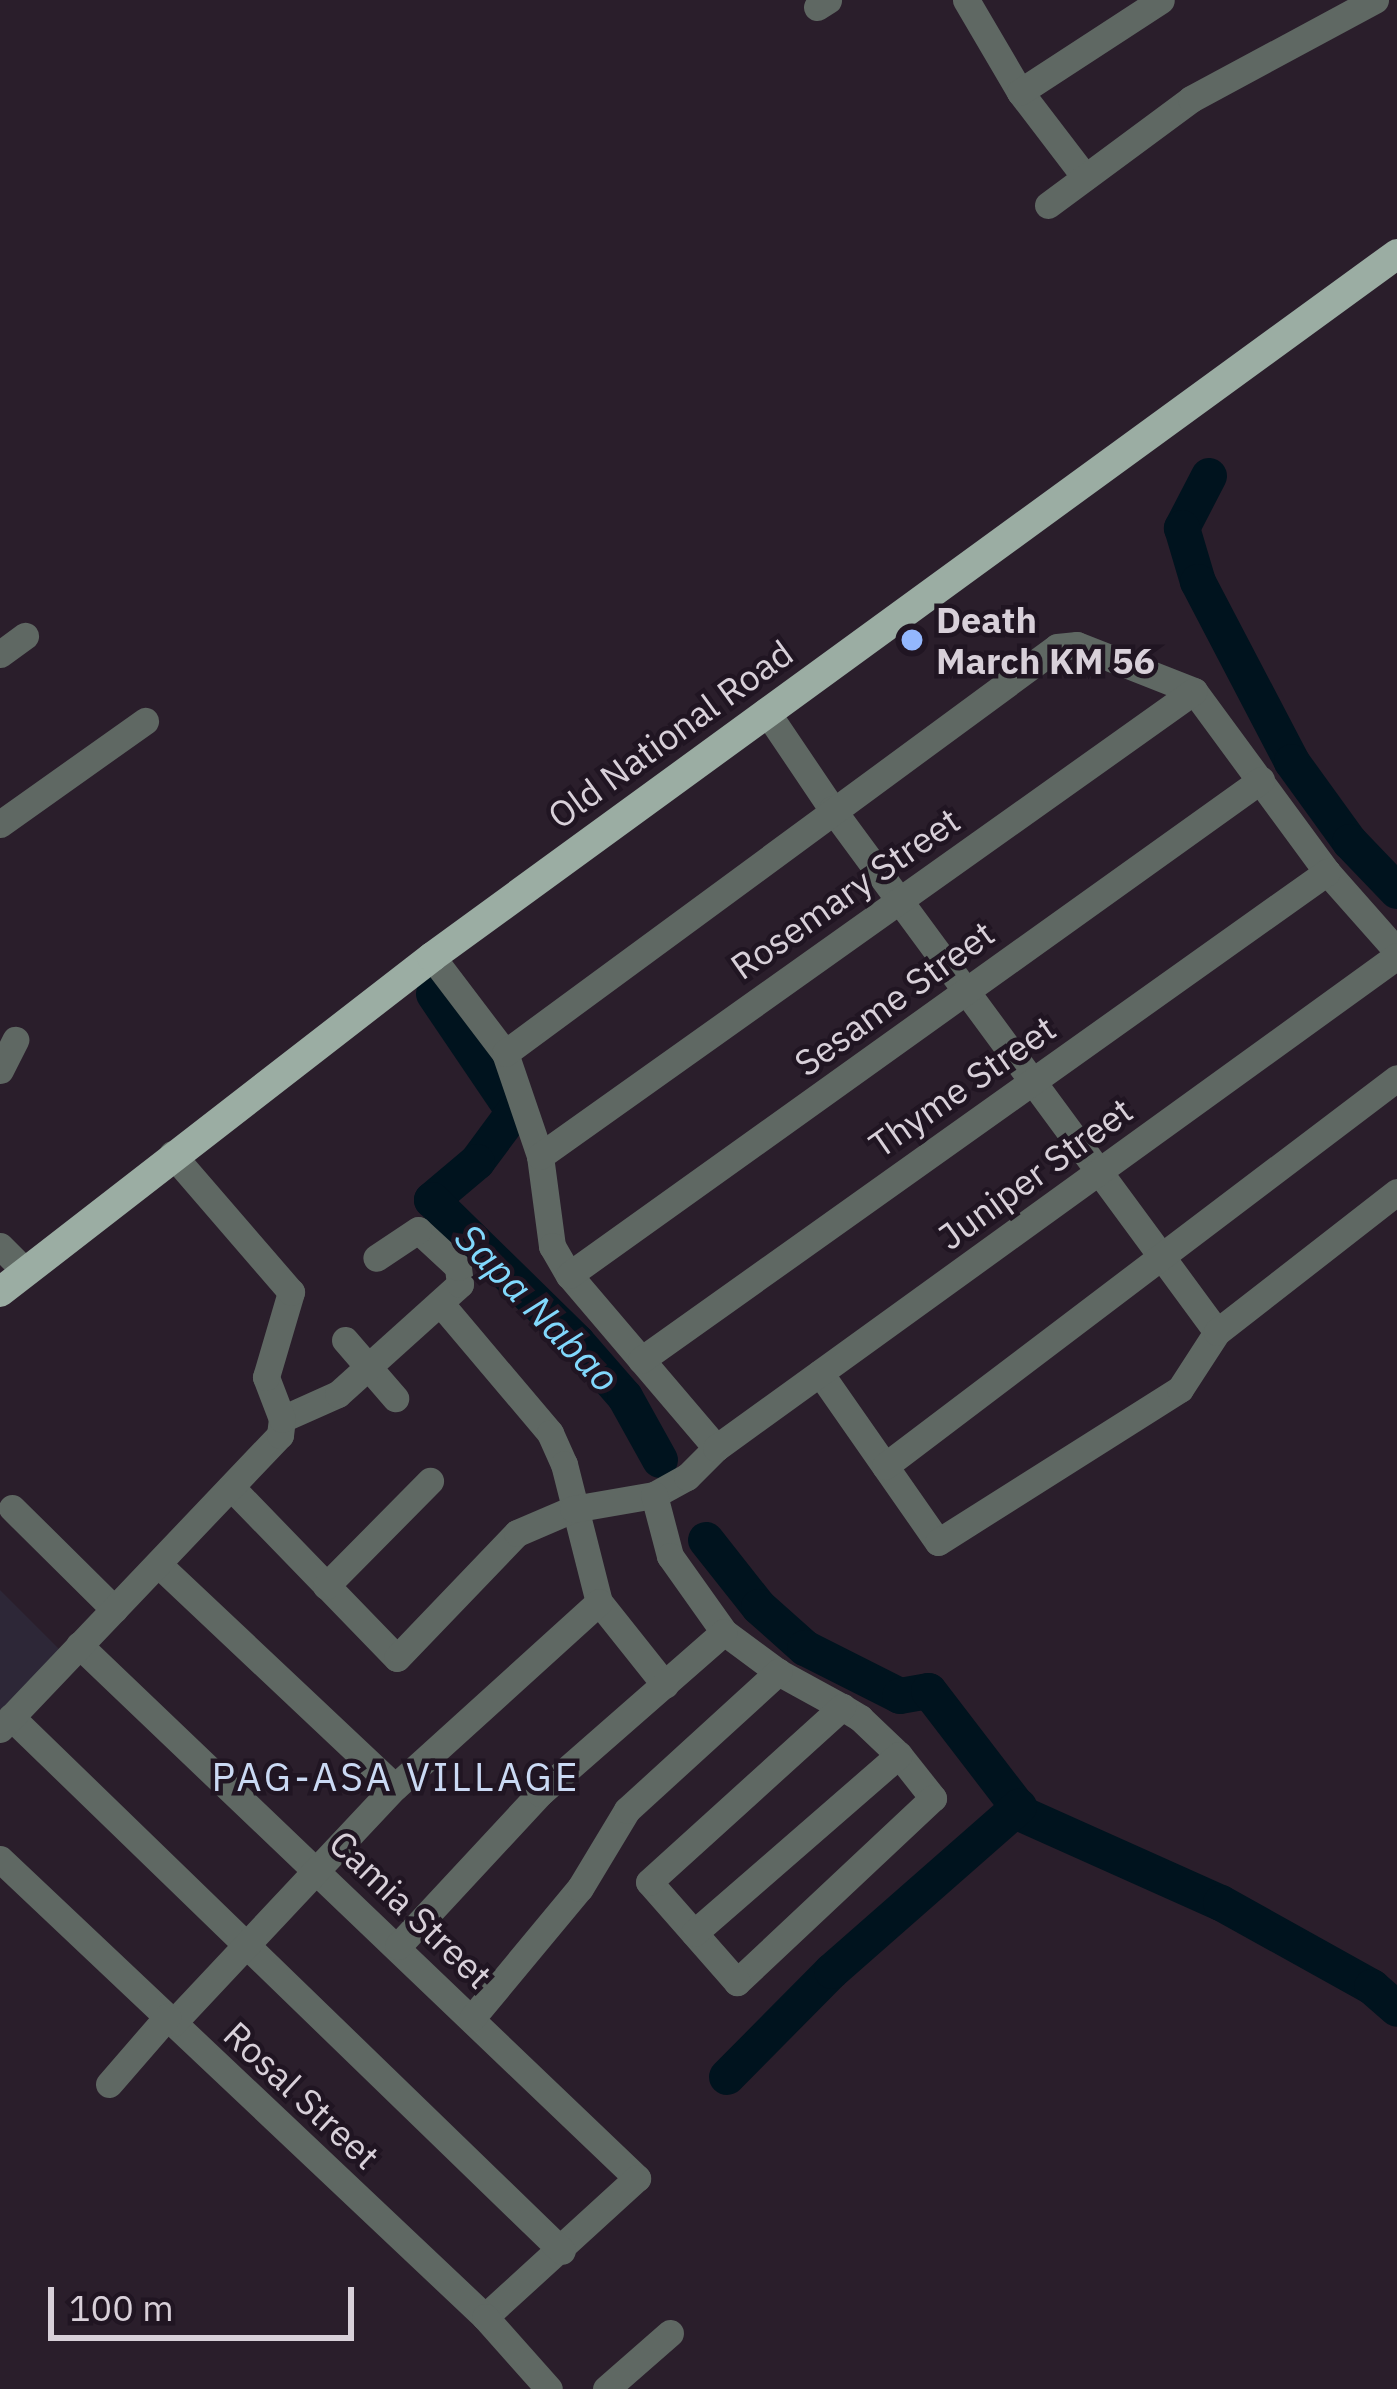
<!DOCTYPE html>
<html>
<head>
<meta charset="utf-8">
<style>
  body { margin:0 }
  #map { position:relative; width:1397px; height:2389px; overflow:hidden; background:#2a1e2b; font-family:"IBM Plex Sans",sans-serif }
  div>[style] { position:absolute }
  .education>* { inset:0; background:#2d2737 }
  .river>* { height:36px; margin:-18px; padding:0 18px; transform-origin:18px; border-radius:18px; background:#00131e }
  .minor>* { height:27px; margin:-13.5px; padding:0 13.5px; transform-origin:13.5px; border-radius:13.5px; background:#5f6863 }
  .major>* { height:30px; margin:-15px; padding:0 15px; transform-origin:15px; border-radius:15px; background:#9bada3 }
  .dots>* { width:33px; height:33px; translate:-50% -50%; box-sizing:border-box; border:6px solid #201522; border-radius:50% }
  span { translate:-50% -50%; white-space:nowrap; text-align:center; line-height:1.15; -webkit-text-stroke:9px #201522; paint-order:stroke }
  .poi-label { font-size:36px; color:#d8d0d9; font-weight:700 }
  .left { translate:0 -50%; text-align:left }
  .street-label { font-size:36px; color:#d8d0d9 }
  .water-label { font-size:39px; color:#81d8fc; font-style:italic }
  .neighbourhood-label { font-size:39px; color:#cad9f3; letter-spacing:3px }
  .scale { position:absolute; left:48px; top:2287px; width:306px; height:54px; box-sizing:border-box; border:6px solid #d8d0d9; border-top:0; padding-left:15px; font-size:36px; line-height:42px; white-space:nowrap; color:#d8d0d9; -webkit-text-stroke:9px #201522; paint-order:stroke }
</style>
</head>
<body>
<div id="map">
  <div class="education">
    <div style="clip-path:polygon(0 1590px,67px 1657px,0 1724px)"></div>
  </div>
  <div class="river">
    <div style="left:1209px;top:476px;width:59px;rotate:117.4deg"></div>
    <div style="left:1182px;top:528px;width:56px;rotate:73.5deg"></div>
    <div style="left:1198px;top:582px;width:203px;rotate:62.4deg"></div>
    <div style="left:1292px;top:762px;width:99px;rotate:54.1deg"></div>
    <div style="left:1350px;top:842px;width:68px;rotate:46.2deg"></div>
    <div style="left:434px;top:994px;width:143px;rotate:55.9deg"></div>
    <div style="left:514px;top:1112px;width:62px;rotate:126.5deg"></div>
    <div style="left:477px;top:1162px;width:59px;rotate:139.8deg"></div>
    <div style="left:432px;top:1200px;width:203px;rotate:44.4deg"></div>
    <div style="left:577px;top:1342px;width:73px;rotate:48.9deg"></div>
    <div style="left:625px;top:1397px;width:72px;rotate:60.9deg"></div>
    <div style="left:706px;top:1540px;width:85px;rotate:51.7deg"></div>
    <div style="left:759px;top:1607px;width:62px;rotate:41.7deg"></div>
    <div style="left:805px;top:1648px;width:106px;rotate:26.8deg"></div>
    <div style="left:900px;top:1696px;width:29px;rotate:-10deg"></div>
    <div style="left:929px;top:1691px;width:156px;rotate:52.5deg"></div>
    <div style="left:1024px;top:1815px;width:216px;rotate:24.1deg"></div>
    <div style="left:1221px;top:1903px;width:173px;rotate:29.1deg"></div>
    <div style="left:1372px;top:1987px;width:33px;rotate:41deg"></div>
    <div style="left:727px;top:2077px;width:149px;rotate:-45.3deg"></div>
    <div style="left:832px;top:1971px;width:249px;rotate:-41.3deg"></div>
  </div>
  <div class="minor">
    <div style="left:966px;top:0;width:107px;rotate:59.6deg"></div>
    <div style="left:1020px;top:92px;width:107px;rotate:52.6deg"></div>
    <div style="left:817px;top:7px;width:13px;rotate:-32deg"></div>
    <div style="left:1020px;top:92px;width:168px;rotate:-33.1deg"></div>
    <div style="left:1048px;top:205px;width:178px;rotate:-36.5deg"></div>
    <div style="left:1191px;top:99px;width:209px;rotate:-28.3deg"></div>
    <div style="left:0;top:654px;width:31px;rotate:-36deg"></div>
    <div style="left:766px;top:711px;width:118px;rotate:56deg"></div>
    <div style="left:832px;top:809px;width:649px;rotate:53.64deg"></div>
    <div style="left:0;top:824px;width:178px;rotate:-35.4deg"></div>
    <div style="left:432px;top:957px;width:121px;rotate:52.8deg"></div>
    <div style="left:505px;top:1053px;width:109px;rotate:71.2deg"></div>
    <div style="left:540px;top:1156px;width:91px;rotate:82.4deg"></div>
    <div style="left:552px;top:1246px;width:34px;rotate:60deg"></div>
    <div style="left:569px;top:1275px;width:227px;rotate:49.6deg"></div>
    <div style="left:505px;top:1053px;width:685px;rotate:-36.33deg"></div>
    <div style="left:1057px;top:647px;width:20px;rotate:-6deg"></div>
    <div style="left:1077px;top:645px;width:126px;rotate:21.5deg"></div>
    <div style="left:1194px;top:691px;width:225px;rotate:53.7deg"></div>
    <div style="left:1327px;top:872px;width:106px;rotate:48.5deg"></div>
    <div style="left:0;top:1070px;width:34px;rotate:-63deg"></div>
    <div style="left:540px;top:1156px;width:802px;rotate:-35.41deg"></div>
    <div style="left:0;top:1246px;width:35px;rotate:45deg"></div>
    <div style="left:569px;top:1275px;width:851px;rotate:-35.58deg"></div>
    <div style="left:441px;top:1304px;width:169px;rotate:49.8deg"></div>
    <div style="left:550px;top:1433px;width:34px;rotate:66deg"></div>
    <div style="left:564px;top:1464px;width:142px;rotate:75.8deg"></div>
    <div style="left:599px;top:1602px;width:106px;rotate:51.5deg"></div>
    <div style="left:345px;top:1340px;width:77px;rotate:49.2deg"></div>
    <div style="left:641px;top:1360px;width:842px;rotate:-35.43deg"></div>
    <div style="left:820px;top:1373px;width:206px;rotate:55.1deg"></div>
    <div style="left:938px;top:1542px;width:286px;rotate:-32.3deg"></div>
    <div style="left:1180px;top:1389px;width:68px;rotate:-57deg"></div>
    <div style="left:1217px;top:1332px;width:228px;rotate:-37.9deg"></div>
    <div style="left:282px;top:1419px;width:61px;rotate:-24.1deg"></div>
    <div style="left:338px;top:1394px;width:164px;rotate:-42deg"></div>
    <div style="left:460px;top:1284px;width:17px;rotate:-97deg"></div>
    <div style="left:458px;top:1267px;width:54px;rotate:-137.2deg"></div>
    <div style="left:418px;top:1230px;width:50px;rotate:146.3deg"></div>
    <div style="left:885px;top:1466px;width:642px;rotate:-37.16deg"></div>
    <div style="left:231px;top:1487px;width:238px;rotate:45.9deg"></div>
    <div style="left:397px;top:1658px;width:173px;rotate:-46.2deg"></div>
    <div style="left:517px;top:1533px;width:61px;rotate:-23.2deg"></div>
    <div style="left:573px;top:1509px;width:82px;rotate:-9.8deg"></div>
    <div style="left:654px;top:1495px;width:38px;rotate:-29deg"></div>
    <div style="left:687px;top:1477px;width:41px;rotate:-45deg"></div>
    <div style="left:716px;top:1448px;width:840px;rotate:-35.85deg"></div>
    <div style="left:654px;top:1495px;width:63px;rotate:75.3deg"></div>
    <div style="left:670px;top:1556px;width:93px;rotate:54.6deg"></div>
    <div style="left:724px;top:1632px;width:67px;rotate:36.5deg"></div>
    <div style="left:778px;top:1672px;width:73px;rotate:28.7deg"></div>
    <div style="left:842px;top:1707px;width:21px;rotate:31deg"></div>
    <div style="left:860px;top:1718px;width:54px;rotate:43.5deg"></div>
    <div style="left:899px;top:1755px;width:55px;rotate:51.7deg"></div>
    <div style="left:933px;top:1798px;width:269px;rotate:136.8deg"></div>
    <div style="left:737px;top:1982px;width:133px;rotate:-131.3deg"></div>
    <div style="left:649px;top:1882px;width:261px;rotate:-42.2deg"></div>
    <div style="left:12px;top:1508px;width:144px;rotate:44.7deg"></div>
    <div style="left:158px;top:1564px;width:325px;rotate:43.3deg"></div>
    <div style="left:326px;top:1586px;width:148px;rotate:-45.3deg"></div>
    <div style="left:79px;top:1645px;width:772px;rotate:43.69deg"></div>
    <div style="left:637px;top:2178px;width:206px;rotate:137.6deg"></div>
    <div style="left:11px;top:1717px;width:767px;rotate:44.1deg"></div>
    <div style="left:0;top:1729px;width:406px;rotate:-46.4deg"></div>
    <div style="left:280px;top:1435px;width:16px;rotate:-83deg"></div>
    <div style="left:282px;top:1419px;width:45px;rotate:-110.9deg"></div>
    <div style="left:266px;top:1377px;width:89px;rotate:-73.6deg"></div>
    <div style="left:291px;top:1292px;width:182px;rotate:-130.8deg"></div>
    <div style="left:0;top:1859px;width:667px;rotate:43.36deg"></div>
    <div style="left:485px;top:2317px;width:96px;rotate:48.4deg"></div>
    <div style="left:694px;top:1933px;width:271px;rotate:-41deg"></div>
    <div style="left:398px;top:1946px;width:209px;rotate:-47.1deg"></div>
    <div style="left:540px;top:1793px;width:244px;rotate:-41.2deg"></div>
    <div style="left:472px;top:2018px;width:169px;rotate:-50.3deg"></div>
    <div style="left:580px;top:1888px;width:91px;rotate:-58.9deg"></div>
    <div style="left:627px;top:1810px;width:205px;rotate:-42.4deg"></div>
    <div style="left:173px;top:2023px;width:324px;rotate:-46.8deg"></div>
    <div style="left:395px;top:1787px;width:275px;rotate:-42.2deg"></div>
    <div style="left:109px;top:2084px;width:89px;rotate:-49.1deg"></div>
    <div style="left:606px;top:2389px;width:85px;rotate:-41.2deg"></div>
  </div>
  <div class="major">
    <div style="left:0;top:1292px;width:547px;rotate:-37.79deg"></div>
    <div style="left:432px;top:957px;width:1194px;rotate:-36.07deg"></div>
  </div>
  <div class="dots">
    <div style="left:912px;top:640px;background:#93b7fd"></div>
  </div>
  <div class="poi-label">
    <span class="left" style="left:936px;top:640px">Death<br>March KM 56</span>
  </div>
  <div class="street-label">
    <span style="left:670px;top:734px;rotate:-36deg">Old National Road</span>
    <span style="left:845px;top:893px;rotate:-35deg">Rosemary Street</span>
    <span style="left:894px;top:998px;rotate:-36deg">Sesame Street</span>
    <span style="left:962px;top:1086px;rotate:-35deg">Thyme Street</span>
    <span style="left:1035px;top:1173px;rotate:-36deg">Juniper Street</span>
    <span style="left:411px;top:1909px;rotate:44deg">Camia Street</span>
    <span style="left:302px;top:2095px;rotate:43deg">Rosal Street</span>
  </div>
  <div class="water-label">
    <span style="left:537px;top:1308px;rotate:46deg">Sapa Nabao</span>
  </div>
  <div class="neighbourhood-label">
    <span style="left:396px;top:1777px">PAG-ASA VILLAGE</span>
  </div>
  <div class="scale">100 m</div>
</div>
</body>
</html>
